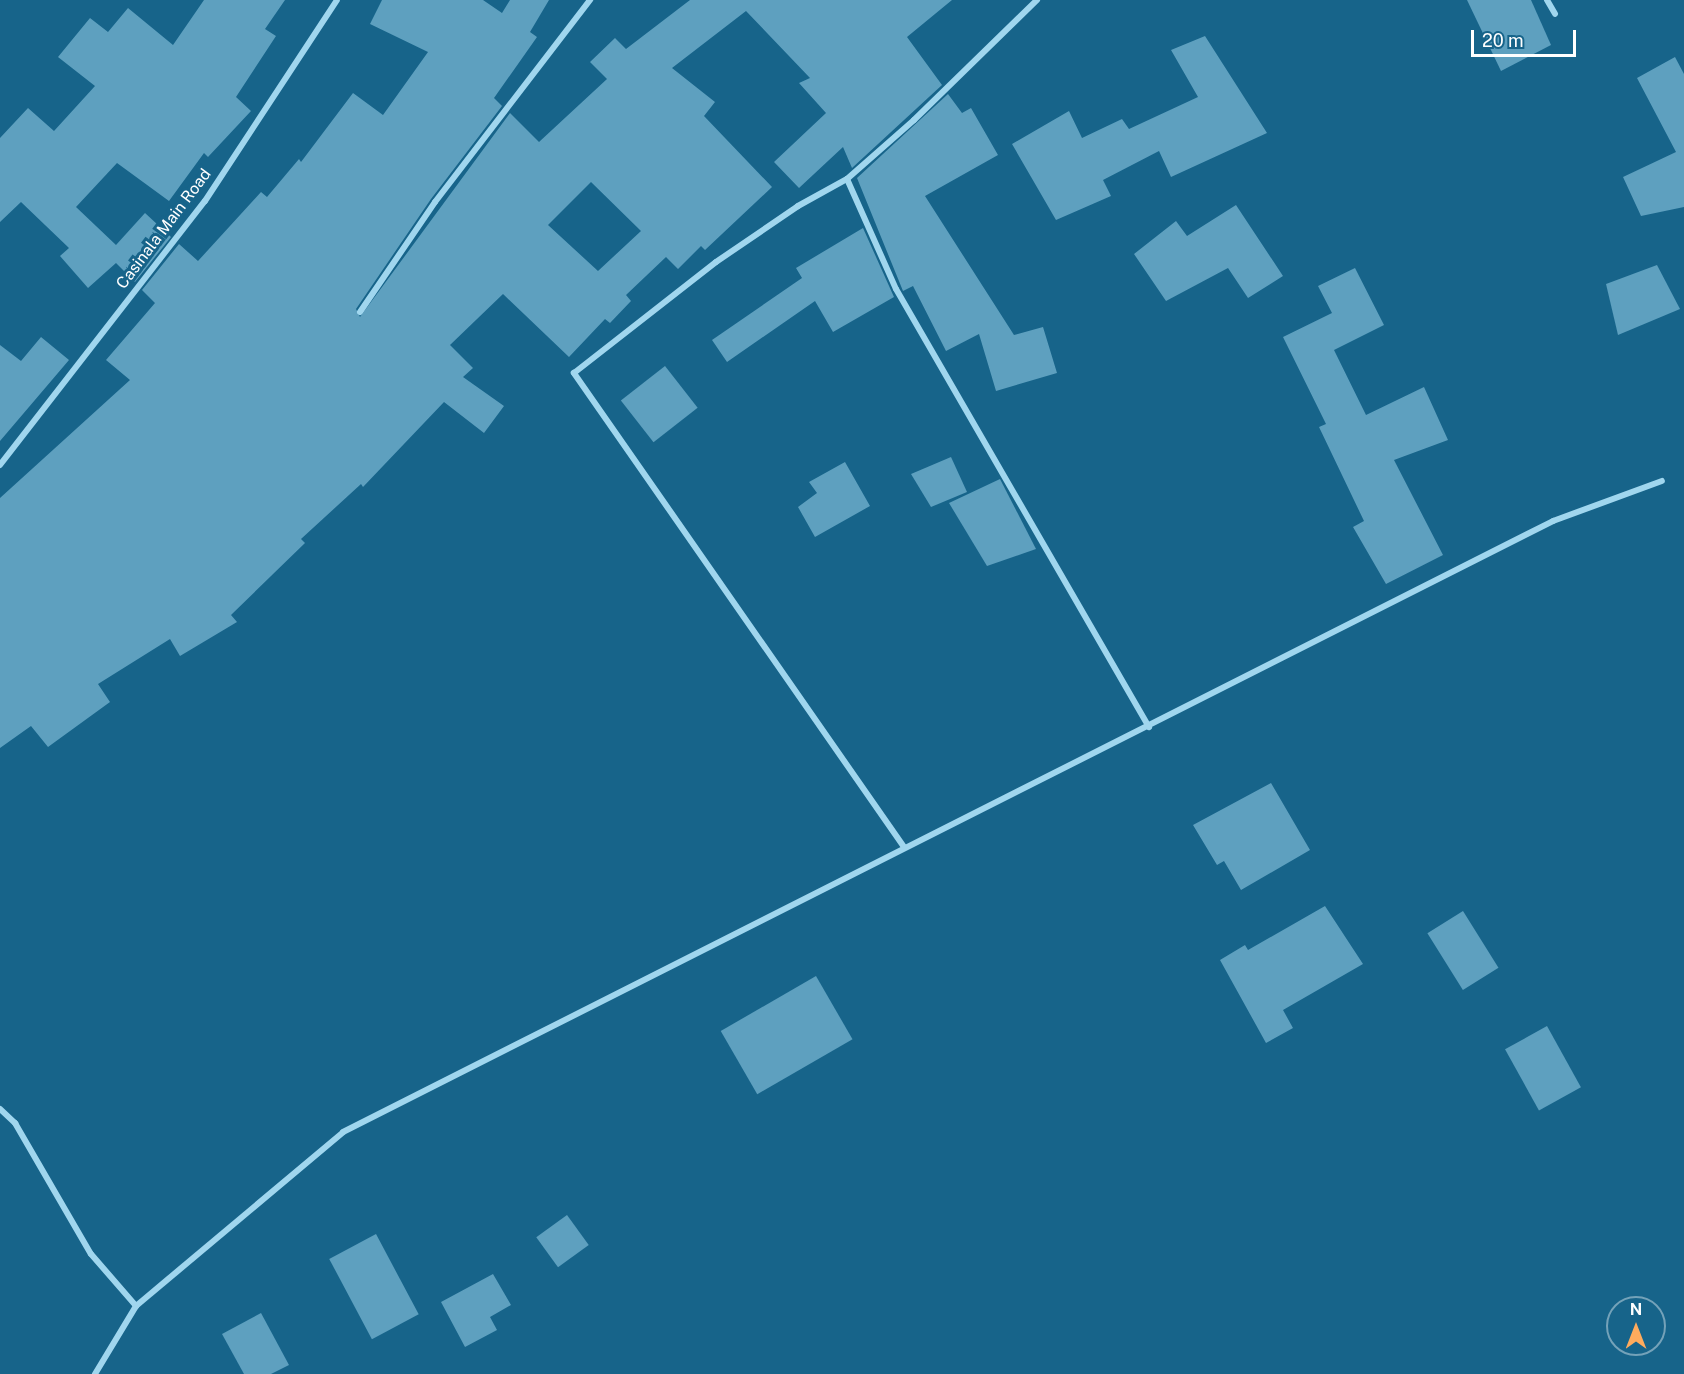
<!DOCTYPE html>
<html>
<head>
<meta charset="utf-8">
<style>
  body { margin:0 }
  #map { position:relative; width:1684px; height:1374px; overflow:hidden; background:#17648a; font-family:"Public Sans",sans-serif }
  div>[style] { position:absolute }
  .building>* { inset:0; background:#5ea0bf; transform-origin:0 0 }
  .street>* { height:6px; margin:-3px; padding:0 3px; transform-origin:3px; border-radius:3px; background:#a0d6ee }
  span { translate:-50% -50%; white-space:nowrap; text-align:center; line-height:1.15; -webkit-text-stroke:6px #17648a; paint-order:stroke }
  .street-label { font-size:16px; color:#fff }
  .north { position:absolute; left:1606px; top:1296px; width:60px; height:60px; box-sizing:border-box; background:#17648a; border:2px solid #74a2b9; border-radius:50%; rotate:0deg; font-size:16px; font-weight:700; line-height:24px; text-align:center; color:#fff }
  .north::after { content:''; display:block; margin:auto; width:21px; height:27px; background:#ffab5d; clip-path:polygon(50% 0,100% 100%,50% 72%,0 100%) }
  .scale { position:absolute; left:1471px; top:30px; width:105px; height:27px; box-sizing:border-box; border:3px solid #fff; border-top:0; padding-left:8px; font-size:18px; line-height:21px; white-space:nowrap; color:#fff; -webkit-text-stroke:4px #17648a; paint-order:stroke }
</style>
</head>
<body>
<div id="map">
  <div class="building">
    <div style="clip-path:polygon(204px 0,285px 0,265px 29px,276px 36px,236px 97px,251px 111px,208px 157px,204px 153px,169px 201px,117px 163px,76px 207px,116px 245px,145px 213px,171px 237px,135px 282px,116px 263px,88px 288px,60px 256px,69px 248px,21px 202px,0 222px,0 138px,28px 108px,54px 131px,95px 86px,58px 57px,90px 18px,108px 32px,128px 8px,173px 45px)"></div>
    <div style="clip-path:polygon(evenodd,382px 0,483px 0,502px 13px,510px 0,549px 0,530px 32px,537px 37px,494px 98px,502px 106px,431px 199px,356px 309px,360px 317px,510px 113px,539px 142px,607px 79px,590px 62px,615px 38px,626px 49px,690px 0,952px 0,907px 37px,942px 85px,852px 168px,843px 147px,799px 188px,774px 162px,826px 113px,799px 83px,810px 78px,746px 11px,672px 68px,715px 102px,704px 116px,772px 187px,705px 250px,701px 246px,678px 269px,666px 257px,626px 295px,631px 301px,610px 323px,605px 319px,569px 357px,503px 294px,450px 345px,473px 368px,463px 377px,504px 406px,484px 433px,444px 402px,363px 487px,361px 484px,301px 539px,305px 543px,231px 615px,237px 622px,180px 656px,170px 639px,98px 684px,110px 702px,48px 747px,31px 726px,0 748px,0 498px,130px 380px,106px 360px,155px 303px,142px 290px,179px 244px,198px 261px,261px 192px,267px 197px,299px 159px,301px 162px,353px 93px,383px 115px,428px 52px,370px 24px,382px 0,591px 182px,641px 231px,598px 271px,548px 225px,591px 182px)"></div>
    <div style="clip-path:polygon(1467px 0,1531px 0,1551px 45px,1501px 71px)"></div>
    <div style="clip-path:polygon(1205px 36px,1267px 133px,1171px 177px,1159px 151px,1103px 180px,1111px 196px,1056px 220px,1012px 144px,1069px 111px,1082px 138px,1122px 119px,1129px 129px,1198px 97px,1171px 50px)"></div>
    <div style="clip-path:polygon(1675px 57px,1684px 74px,1684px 207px,1641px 216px,1623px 177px,1676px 152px,1637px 78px)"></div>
    <div style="clip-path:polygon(948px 94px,962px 113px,971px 108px,998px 155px,925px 196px,1014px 335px,1043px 327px,1057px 373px,996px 391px,979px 334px,946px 351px,913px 286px,903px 291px,857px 178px)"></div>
    <div style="clip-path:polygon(1236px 205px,1283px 276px,1248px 298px,1228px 268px,1166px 301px,1134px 254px,1176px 221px,1187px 236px)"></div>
    <div style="clip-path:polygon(863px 228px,894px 297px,833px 332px,815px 301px,727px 362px,712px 340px,802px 278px,796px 268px)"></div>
    <div style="clip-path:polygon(1657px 265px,1680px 309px,1618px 335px,1606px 284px)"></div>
    <div style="clip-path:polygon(1355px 268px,1384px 325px,1334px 350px,1366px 415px,1424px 387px,1448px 440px,1394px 460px,1443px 555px,1386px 584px,1353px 527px,1364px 521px,1319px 427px,1326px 424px,1283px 337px,1332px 313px,1318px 286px)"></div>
    <div style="clip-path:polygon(41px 337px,69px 360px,0 441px,0 345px,21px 361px)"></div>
    <div style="left:665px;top:366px;width:53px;height:56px;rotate:52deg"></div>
    <div style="clip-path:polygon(951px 457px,967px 492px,931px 507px,911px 474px)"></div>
    <div style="clip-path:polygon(845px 462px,870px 506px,815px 537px,798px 507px,817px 493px,809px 482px)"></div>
    <div style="clip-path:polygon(1000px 479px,1036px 549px,987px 566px,949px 503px)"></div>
    <div style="clip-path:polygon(1271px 783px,1310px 850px,1241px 890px,1224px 861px,1217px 865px,1193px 825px)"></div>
    <div style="clip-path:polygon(1325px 906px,1363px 964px,1283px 1010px,1293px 1028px,1266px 1043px,1220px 960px,1245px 945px,1248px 950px)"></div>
    <div style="left:1463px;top:911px;width:67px;height:42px;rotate:58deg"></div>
    <div style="left:816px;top:976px;width:73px;height:110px;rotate:60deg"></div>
    <div style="left:1547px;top:1026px;width:70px;height:48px;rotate:61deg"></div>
    <div style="left:567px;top:1215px;width:37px;height:38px;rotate:54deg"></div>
    <div style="left:376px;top:1234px;width:91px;height:53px;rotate:62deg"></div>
    <div style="clip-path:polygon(493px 1274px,511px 1305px,490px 1317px,497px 1330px,465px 1347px,441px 1302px)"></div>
    <div style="clip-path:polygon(261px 1313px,289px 1365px,271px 1374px,244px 1374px,222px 1334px)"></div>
  </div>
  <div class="street">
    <div style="left:1547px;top:0;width:16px;rotate:60deg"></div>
    <div style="left:847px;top:179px;width:120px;rotate:66deg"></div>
    <div style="left:896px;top:289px;width:506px;rotate:59.99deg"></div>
    <div style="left:360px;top:312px;width:133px;rotate:-55.7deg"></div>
    <div style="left:435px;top:202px;width:255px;rotate:-52.5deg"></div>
    <div style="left:0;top:465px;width:334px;rotate:-52.2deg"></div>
    <div style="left:205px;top:201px;width:240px;rotate:-56.7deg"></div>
    <div style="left:904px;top:847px;width:578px;rotate:-124.85deg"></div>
    <div style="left:574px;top:373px;width:180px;rotate:-38deg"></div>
    <div style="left:716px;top:262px;width:99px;rotate:-34.3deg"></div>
    <div style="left:798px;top:206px;width:56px;rotate:-28.9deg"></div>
    <div style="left:847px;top:179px;width:89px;rotate:-41.4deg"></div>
    <div style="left:914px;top:120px;width:172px;rotate:-44.3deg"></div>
    <div style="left:0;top:1109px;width:21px;rotate:43deg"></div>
    <div style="left:15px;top:1123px;width:151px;rotate:59.9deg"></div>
    <div style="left:91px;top:1254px;width:69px;rotate:49.1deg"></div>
    <div style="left:95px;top:1374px;width:79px;rotate:-58.9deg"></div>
    <div style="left:136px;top:1306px;width:270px;rotate:-40deg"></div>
    <div style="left:343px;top:1132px;width:1356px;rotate:-26.79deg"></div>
    <div style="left:1553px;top:521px;width:116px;rotate:-20.2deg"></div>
  </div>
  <div class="street-label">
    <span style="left:164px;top:229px;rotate:-53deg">Casinala Main Road</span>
  </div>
  <div class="north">N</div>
  <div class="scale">20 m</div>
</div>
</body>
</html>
